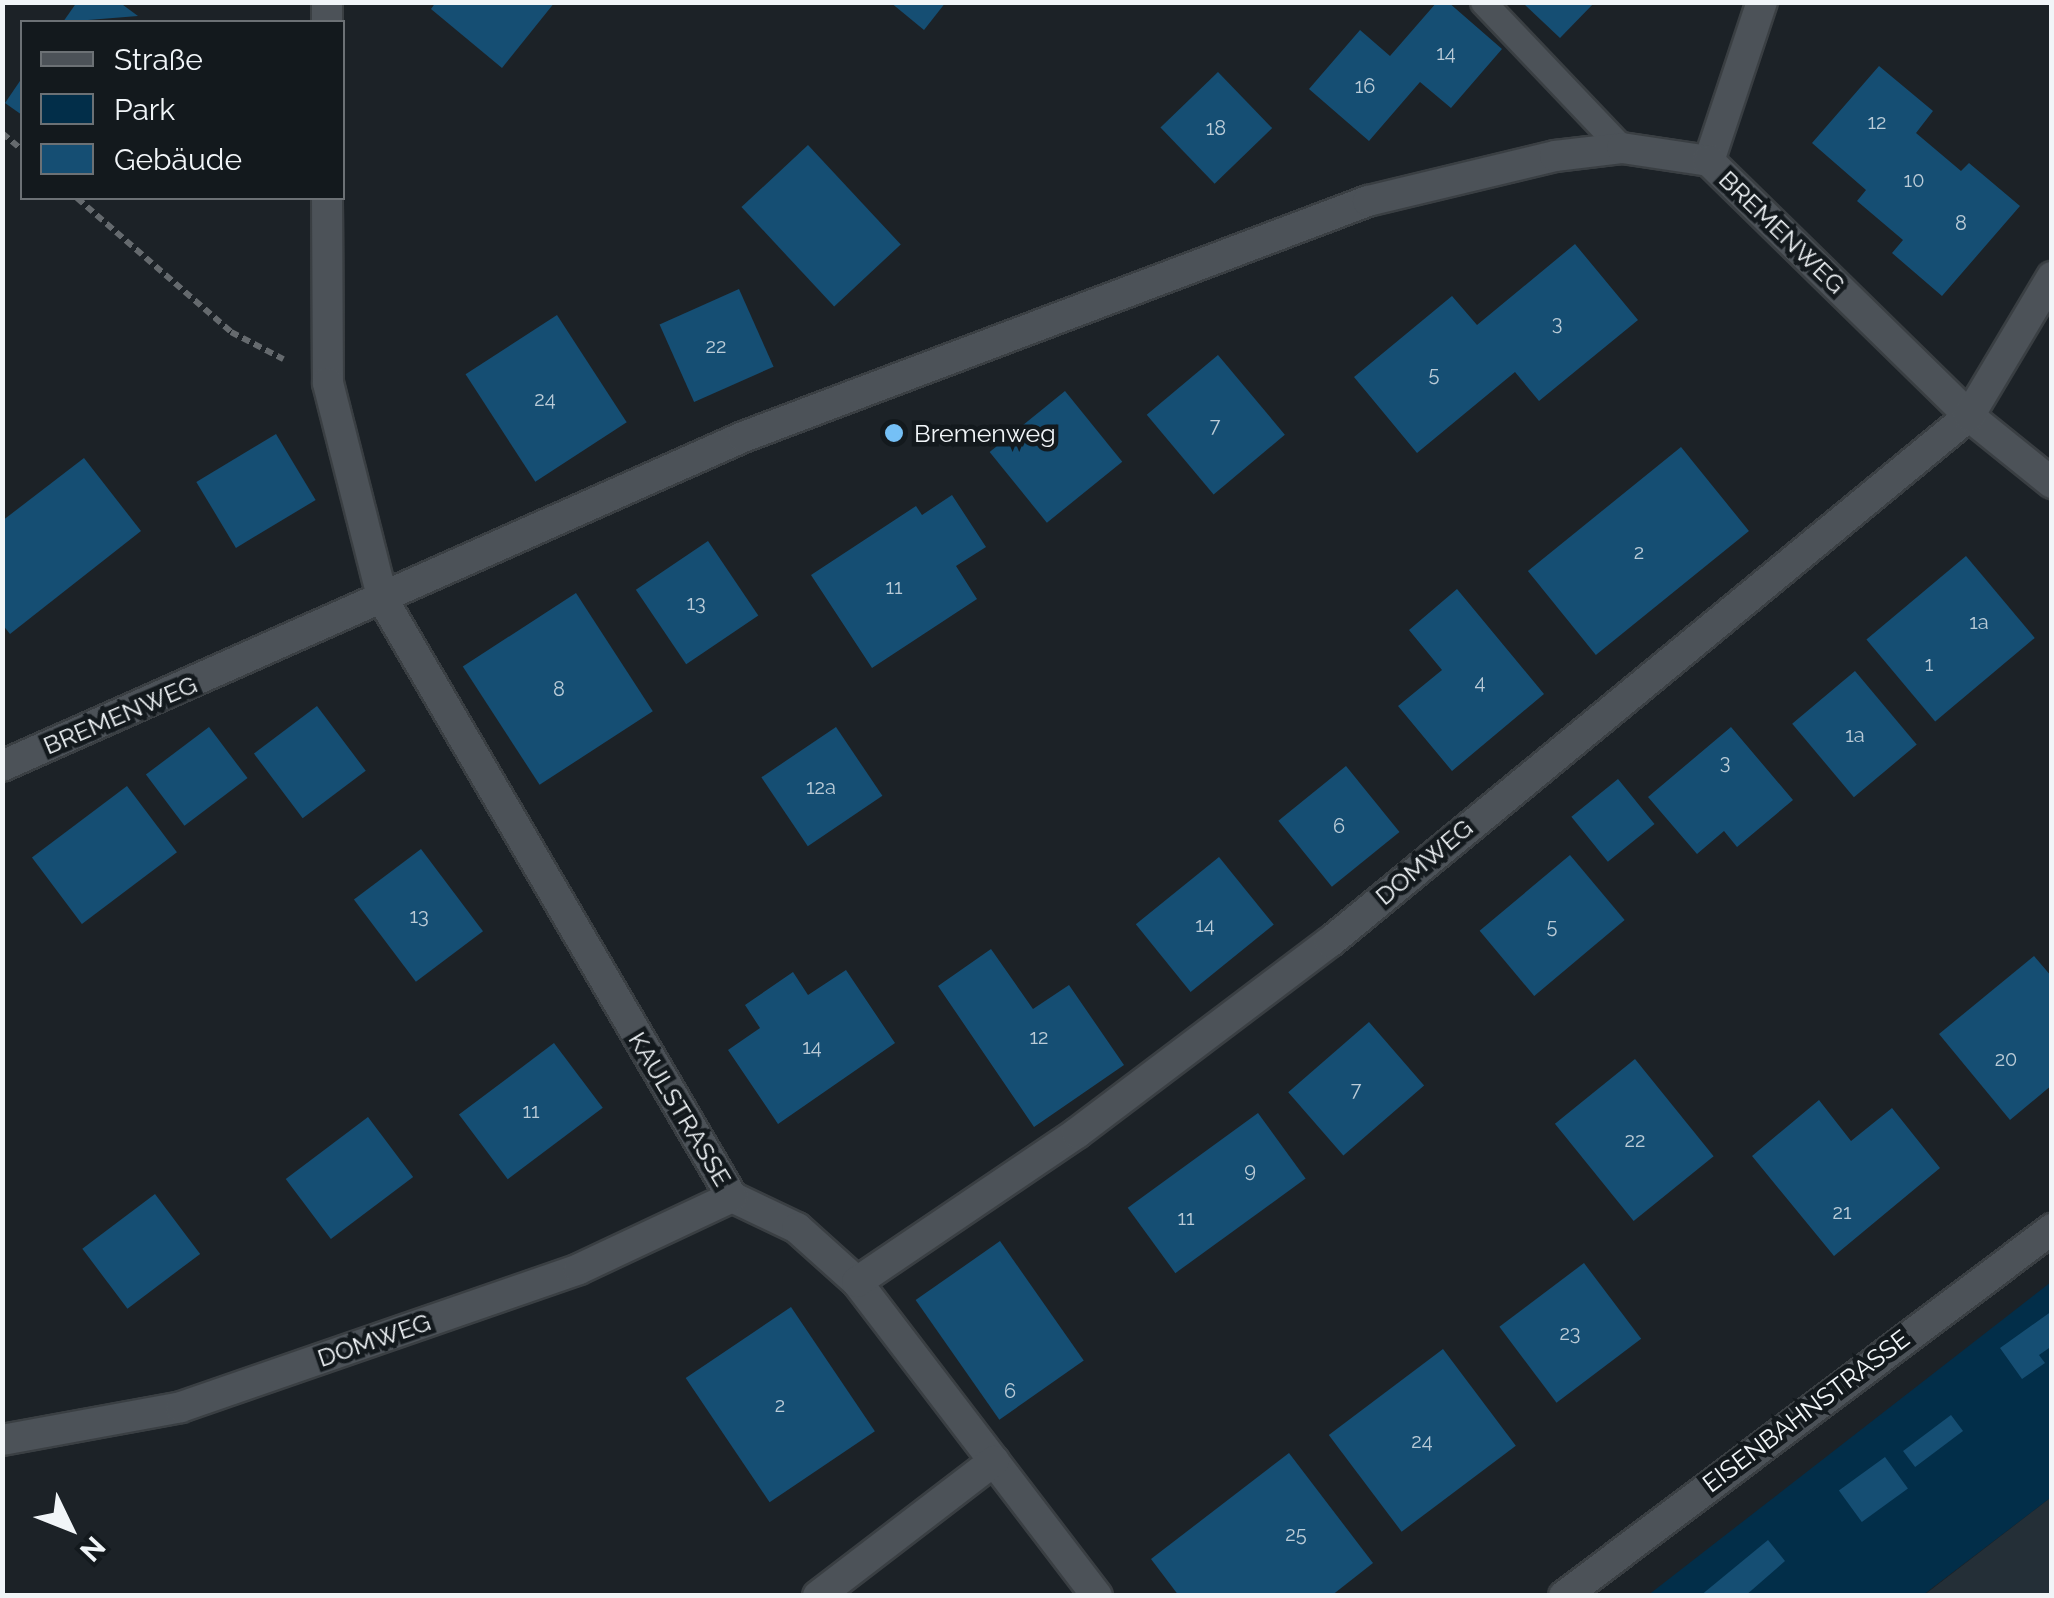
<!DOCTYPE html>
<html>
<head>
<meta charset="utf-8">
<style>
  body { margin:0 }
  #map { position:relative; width:2054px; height:1598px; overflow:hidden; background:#1c2227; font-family:Raleway,sans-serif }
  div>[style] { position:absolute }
  .built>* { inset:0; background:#242f37 }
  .green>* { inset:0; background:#022e49 }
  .building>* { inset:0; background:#154e73; transform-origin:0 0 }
  .path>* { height:6px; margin-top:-3px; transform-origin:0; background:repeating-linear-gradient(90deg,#656a6e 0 8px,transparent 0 13px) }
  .roads { filter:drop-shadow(2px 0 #3a3f43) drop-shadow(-2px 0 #3a3f43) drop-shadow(0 2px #3a3f43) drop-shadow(0 -2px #3a3f43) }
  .lane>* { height:25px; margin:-12.5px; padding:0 12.5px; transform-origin:12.5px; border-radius:12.5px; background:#4c5258 }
  .street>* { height:30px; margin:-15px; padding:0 15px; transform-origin:15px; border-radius:15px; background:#4c5258 }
  .secondary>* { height:30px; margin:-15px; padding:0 15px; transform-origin:15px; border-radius:15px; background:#4c5258 }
  .dots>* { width:28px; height:28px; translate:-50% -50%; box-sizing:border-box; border:5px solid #13191d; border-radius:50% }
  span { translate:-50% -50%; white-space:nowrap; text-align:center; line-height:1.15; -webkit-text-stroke:9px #13191d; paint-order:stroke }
  .number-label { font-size:20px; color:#bacbd7 }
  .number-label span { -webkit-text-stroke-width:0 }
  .street-label { font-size:25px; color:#f1f5f8 }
  .poi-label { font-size:25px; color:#f1f5f8 }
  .left { translate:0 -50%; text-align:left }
  .frame { position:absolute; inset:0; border:5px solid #f1f5f8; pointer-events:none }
  .legend { position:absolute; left:20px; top:20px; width:325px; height:180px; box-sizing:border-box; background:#13191d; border:2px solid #6c7175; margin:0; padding:12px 18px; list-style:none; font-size:30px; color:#f1f5f8 }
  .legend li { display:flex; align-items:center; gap:20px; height:50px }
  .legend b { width:50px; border:2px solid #6c7175 }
  .north { position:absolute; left:20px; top:1478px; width:100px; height:100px; -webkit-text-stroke:8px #13191d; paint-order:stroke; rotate:133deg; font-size:28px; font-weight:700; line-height:40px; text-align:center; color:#f1f5f8 }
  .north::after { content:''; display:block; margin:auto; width:35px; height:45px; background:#f1f5f8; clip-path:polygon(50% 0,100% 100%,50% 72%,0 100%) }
</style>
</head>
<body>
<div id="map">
  <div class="built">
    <div style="clip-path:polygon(2051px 1494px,2051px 1595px,1923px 1596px,2050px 1498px)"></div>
  </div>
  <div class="green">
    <div style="clip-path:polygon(2051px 1282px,2050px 1498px,1923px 1595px,1647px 1596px)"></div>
  </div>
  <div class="building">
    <div style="clip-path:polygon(77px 2px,119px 2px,138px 16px,63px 22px)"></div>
    <div style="clip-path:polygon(436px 2px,555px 2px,502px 68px,431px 9px)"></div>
    <div style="clip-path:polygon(890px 2px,946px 2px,924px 30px)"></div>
    <div style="clip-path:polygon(1437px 2px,1448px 2px,1502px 49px,1451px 108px,1420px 82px,1369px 141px,1309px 89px,1360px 30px,1390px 56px)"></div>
    <div style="clip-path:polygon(1522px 2px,1595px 2px,1560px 38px)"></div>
    <div style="clip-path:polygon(1879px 66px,1933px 111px,1916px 133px,1961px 171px,1969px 163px,2020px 206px,1942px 296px,1892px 253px,1903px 240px,1857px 201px,1866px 190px,1812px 143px)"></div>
    <div style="left:1218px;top:72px;width:78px;height:80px;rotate:46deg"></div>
    <div style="clip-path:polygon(22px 78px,22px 115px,5px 103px)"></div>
    <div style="left:808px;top:145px;width:136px;height:91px;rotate:47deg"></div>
    <div style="clip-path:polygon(1575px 244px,1638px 320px,1539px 401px,1515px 372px,1417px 453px,1354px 377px,1452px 296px,1477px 325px)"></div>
    <div style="left:739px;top:289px;width:85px;height:87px;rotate:66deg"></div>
    <div style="left:557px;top:315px;width:128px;height:109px;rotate:57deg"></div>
    <div style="left:1218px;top:355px;width:104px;height:93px;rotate:50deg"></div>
    <div style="left:1065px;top:391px;width:91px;height:97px;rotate:51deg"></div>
    <div style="left:276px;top:434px;width:77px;height:93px;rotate:59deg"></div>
    <div style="left:1681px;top:447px;width:108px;height:197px;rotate:51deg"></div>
    <div style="clip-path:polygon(84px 458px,141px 531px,10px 634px,2px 624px,2px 521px)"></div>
    <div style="clip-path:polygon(952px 495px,986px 547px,956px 566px,977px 599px,872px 668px,811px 575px,916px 506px,922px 515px)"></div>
    <div style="left:708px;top:541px;width:90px;height:87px;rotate:56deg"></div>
    <div style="left:1966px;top:556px;width:107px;height:130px;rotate:50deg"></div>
    <div style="clip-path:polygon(1457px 589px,1544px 694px,1452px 771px,1398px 706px,1442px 670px,1409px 630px)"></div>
    <div style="left:576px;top:593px;width:141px;height:135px;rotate:57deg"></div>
    <div style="left:1855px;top:671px;width:96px;height:82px;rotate:50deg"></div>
    <div style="left:317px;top:706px;width:81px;height:79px;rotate:53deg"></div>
    <div style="left:209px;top:727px;width:64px;height:79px;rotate:53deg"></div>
    <div style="left:836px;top:727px;width:83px;height:90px;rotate:56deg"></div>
    <div style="clip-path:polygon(1731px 727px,1793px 800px,1737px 847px,1724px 831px,1697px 854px,1648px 797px)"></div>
    <div style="left:1346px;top:766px;width:85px;height:87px;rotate:51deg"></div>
    <div style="left:1618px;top:779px;width:58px;height:60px;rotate:51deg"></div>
    <div style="left:127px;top:786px;width:83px;height:119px;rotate:53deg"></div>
    <div style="left:421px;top:849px;width:103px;height:84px;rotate:53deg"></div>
    <div style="left:1570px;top:855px;width:85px;height:118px;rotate:50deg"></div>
    <div style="left:1219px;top:857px;width:87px;height:107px;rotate:51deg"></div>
    <div style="clip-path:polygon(991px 949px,1033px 1009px,1069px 985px,1124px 1065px,1034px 1127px,938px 986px)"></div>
    <div style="clip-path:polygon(2034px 956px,2052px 977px,2052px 1085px,2010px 1120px,1939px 1034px)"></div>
    <div style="clip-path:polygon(846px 970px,895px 1043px,778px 1124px,728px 1050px,760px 1028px,745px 1005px,793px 972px,808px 995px)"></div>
    <div style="left:1369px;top:1022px;width:84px;height:107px;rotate:49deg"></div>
    <div style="left:554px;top:1043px;width:81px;height:119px;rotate:53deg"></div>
    <div style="left:1635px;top:1059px;width:125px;height:103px;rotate:51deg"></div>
    <div style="clip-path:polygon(1819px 1100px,1851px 1141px,1892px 1108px,1940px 1168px,1834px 1256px,1752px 1156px)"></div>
    <div style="left:1258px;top:1113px;width:81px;height:161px;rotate:54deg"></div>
    <div style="left:368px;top:1117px;width:75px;height:103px;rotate:53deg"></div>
    <div style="left:155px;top:1194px;width:75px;height:91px;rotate:53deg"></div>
    <div style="left:1000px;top:1241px;width:146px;height:103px;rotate:55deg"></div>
    <div style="left:1584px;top:1263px;width:95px;height:106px;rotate:53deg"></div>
    <div style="left:791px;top:1307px;width:150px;height:127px;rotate:56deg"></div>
    <div style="clip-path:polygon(2052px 1311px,2052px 1346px,2039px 1355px,2045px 1363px,2022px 1379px,2000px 1348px)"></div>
    <div style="left:1443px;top:1349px;width:121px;height:143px;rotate:53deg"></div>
    <div style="left:1951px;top:1415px;width:20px;height:60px;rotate:53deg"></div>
    <div style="clip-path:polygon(1289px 1453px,1373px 1563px,1331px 1596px,1179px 1596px,1151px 1559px)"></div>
    <div style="left:1885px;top:1457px;width:39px;height:57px;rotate:54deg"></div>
    <div style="clip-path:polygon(1768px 1540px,1785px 1561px,1745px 1596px,1700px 1596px)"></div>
  </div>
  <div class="path">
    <div style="left:2px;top:133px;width:26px;rotate:40deg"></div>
    <div style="left:77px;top:198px;width:204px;rotate:41deg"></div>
    <div style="left:231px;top:332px;width:59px;rotate:27.4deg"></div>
  </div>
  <div class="roads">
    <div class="lane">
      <div style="left:1483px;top:2px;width:202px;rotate:46.4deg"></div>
    </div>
    <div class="street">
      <div style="left:327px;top:22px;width:20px;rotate:-90deg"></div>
      <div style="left:1709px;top:161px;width:168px;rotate:-71.6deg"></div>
      <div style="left:327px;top:198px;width:185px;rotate:89.7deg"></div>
      <div style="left:328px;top:383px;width:224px;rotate:75.8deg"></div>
      <div style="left:383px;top:600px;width:692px;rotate:59.69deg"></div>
      <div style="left:732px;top:1197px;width:72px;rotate:25.5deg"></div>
      <div style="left:797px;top:1228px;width:81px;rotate:42deg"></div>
      <div style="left:857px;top:1282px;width:395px;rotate:52.6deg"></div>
      <div style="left:2px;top:766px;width:811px;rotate:-23.94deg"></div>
      <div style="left:743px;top:437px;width:668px;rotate:-20.69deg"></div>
      <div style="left:1368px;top:201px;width:192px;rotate:-13.5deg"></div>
      <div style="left:1555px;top:156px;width:67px;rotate:-6.8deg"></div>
      <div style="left:1622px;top:148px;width:88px;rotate:8.5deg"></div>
      <div style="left:1709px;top:161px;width:364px;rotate:44.4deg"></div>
      <div style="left:1969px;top:416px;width:107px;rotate:38.9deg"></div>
      <div style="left:857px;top:1282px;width:266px;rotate:-34.1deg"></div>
      <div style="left:1077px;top:1133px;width:317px;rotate:-37.1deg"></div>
      <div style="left:1330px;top:942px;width:828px;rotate:-39.46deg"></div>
      <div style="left:1969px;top:416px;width:162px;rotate:-59.2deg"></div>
      <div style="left:2px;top:1440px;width:182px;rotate:-10.4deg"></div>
      <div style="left:181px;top:1407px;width:421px;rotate:-19.1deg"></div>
      <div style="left:579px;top:1269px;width:169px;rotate:-25.2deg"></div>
      <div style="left:818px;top:1596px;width:222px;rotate:-37.5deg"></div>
    </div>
    <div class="secondary">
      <div style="left:1564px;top:1596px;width:611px;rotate:-36.94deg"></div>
    </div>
  </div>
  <div class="dots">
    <div style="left:894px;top:433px;background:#75c0f6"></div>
  </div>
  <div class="number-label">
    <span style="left:1446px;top:53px">14</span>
    <span style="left:1365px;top:86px">16</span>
    <span style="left:1877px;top:122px">12</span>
    <span style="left:1216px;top:128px">18</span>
    <span style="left:1914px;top:180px">10</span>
    <span style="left:1961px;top:223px">8</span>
    <span style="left:1557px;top:323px">3</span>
    <span style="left:716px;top:346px">22</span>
    <span style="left:1434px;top:374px">5</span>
    <span style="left:545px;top:399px">24</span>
    <span style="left:1215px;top:425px">7</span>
    <span style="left:1639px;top:552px">2</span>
    <span style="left:894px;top:587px">11</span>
    <span style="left:696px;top:603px">13</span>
    <span style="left:1979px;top:622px">1a</span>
    <span style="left:1929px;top:664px">1</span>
    <span style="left:1480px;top:682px">4</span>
    <span style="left:559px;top:689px">8</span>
    <span style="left:1855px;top:735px">1a</span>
    <span style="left:1725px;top:762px">3</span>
    <span style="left:821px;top:787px">12a</span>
    <span style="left:1339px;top:826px">6</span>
    <span style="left:419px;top:916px">13</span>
    <span style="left:1205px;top:925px">14</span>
    <span style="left:1552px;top:926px">5</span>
    <span style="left:1039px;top:1037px">12</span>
    <span style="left:812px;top:1047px">14</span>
    <span style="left:2006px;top:1059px">20</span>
    <span style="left:1356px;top:1089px">7</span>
    <span style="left:531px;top:1111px">11</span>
    <span style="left:1635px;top:1140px">22</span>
    <span style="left:1250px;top:1170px">9</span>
    <span style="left:1842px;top:1212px">21</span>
    <span style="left:1186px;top:1218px">11</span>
    <span style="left:1570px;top:1333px">23</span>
    <span style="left:1010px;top:1391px">6</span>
    <span style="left:780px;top:1405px">2</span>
    <span style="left:1422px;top:1441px">24</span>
    <span style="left:1296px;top:1534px">25</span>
  </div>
  <div class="street-label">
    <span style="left:1782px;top:232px;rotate:44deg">BREMENWEG</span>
    <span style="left:120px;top:715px;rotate:-23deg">BREMENWEG</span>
    <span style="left:1424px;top:862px;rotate:-40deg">DOMWEG</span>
    <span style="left:680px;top:1109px;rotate:59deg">KAULSTRASSE</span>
    <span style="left:374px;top:1340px;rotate:-19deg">DOMWEG</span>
    <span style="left:1806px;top:1411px;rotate:-37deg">EISENBAHNSTRASSE</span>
  </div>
  <div class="poi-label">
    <span class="left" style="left:914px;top:433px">Bremenweg</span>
  </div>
  <div class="frame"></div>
  <ul class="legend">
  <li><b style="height:12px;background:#4c5258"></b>Straße</li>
  <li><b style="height:28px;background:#022e49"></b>Park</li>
  <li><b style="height:28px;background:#154e73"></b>Gebäude</li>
  </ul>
  <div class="north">N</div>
</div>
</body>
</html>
